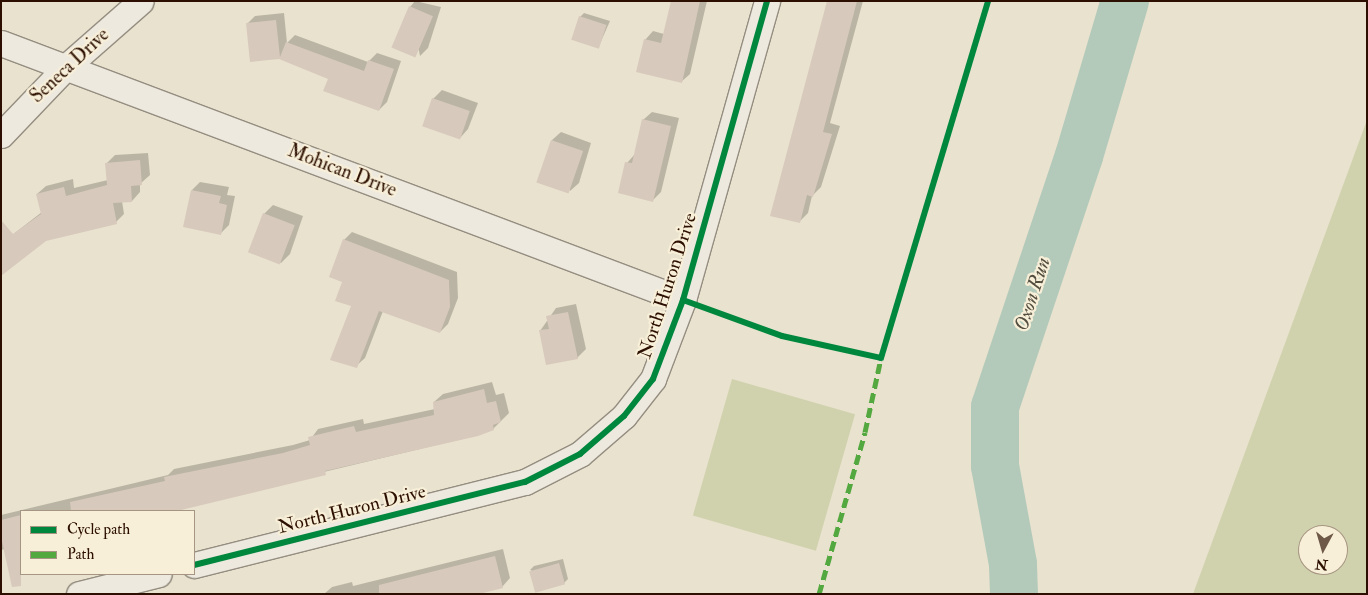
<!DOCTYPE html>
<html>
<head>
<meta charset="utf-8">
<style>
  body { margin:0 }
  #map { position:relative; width:1368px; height:595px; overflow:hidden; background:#e9e2ce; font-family:"IM FELL Double Pica",serif }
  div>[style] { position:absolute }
  .green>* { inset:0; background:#d0d2ae; transform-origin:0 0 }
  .shadow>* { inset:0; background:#0003 }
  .river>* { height:48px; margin:-24px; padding:0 24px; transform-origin:24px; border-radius:24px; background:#b3cabb }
  .building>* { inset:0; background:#d8c9bd; transform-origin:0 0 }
  .roads { filter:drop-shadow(1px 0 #948d80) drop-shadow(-1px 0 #948d80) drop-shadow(0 1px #948d80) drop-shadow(0 -1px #948d80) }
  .minor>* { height:25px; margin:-12.5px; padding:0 12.5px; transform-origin:12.5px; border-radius:12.5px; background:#ede9df }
  .quiet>* { height:5px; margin-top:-2.5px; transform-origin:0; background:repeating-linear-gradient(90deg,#54a840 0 10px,transparent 0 15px) }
  .cycleway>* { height:6px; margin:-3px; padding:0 3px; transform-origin:3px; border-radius:3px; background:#00873e }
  span { translate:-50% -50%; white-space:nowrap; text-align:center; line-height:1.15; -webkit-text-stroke:4.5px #f8efd8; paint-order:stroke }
  .street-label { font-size:19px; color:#2c0f00 }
  .water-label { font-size:20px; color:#534d3f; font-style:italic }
  .frame { position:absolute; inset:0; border:2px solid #2c0f00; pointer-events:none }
  .legend { position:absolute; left:20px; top:510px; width:175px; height:65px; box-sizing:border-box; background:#f8efd8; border:1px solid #a69582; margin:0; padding:6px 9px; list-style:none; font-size:15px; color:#2c0f00 }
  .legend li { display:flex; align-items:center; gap:10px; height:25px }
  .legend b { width:25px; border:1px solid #a69582 }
  .north { position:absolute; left:1298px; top:525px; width:50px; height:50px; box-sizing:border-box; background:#f8efd8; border:1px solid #a69582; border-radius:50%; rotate:186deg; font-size:14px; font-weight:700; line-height:20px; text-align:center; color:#2c0f00 }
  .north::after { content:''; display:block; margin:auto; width:18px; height:22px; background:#6e5948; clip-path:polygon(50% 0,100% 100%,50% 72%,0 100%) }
</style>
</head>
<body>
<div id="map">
  <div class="green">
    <div style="clip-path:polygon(evenodd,1367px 120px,1367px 594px,1193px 594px,1367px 120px,1308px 535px,1338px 535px,1338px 565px,1308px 565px,1308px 535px)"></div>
    <div style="left:732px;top:379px;width:128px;height:142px;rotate:16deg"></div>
  </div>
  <div class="shadow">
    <div style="clip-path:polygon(415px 1px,441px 7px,428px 48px,420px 56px,410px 7px)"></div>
    <div style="clip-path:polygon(672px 1px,707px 1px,690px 74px,681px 82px,645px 40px,653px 31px,664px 34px)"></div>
    <div style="clip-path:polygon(829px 1px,863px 1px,830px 123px,840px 126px,821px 187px,812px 196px,808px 213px,799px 222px)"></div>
    <div style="clip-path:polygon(284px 13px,287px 43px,295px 35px,368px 62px,377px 53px,401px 61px,387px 102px,379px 110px,329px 78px,280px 58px,247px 24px,255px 16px)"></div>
    <div style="clip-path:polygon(584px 13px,610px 21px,598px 48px,580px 17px)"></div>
    <div style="clip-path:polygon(442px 90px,478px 103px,468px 129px,460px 138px,433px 99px)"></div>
    <div style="clip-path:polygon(652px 112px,679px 118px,661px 192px,653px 200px,627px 163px,635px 154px,643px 120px)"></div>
    <div style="clip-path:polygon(561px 132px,591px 143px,579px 183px,570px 191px,552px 140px)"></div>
    <div style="clip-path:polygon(148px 153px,150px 175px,140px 184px,140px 192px,132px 201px,122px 201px,124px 214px,116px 222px,45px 240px,3px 242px,42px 212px,37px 194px,46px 186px,73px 179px,74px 188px,108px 180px,107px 163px,115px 155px)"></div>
    <div style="clip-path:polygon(200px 182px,229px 187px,227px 195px,235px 196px,229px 225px,221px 233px,192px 190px)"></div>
    <div style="clip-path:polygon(273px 205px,303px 216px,290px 254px,281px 263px,251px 253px,264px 214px)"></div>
    <div style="clip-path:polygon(352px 232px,457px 272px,458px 298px,448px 324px,440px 332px,383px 311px,365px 358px,356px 366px,353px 306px,343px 281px,344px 240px)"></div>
    <div style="clip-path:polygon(576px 304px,586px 349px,577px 358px,540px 331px,556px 308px)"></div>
    <div style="clip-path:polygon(492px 382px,496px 395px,504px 393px,509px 413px,493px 429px,478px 435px,161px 511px,21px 511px,21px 545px,1px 550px,1px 515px,168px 475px,174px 469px,293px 445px,310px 440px,318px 429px,363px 419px,364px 424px,435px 409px,434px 402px,443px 394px)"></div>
    <div style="clip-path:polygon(503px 549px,510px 578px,502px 587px,474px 594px,324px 594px,332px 587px,352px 582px,353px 586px)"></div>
    <div style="clip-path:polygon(563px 559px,568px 579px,564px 583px,530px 570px,534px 566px)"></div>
  </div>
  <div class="river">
    <div style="left:1014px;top:594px;width:30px;rotate:-92deg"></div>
    <div style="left:1013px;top:564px;width:100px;rotate:-100.4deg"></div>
    <div style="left:995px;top:466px;width:59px;rotate:-90deg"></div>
    <div style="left:995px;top:407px;width:265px;rotate:-71.5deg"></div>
    <div style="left:1079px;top:156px;width:162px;rotate:-73.5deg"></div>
  </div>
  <div class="building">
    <div style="clip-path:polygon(671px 1px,700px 1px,682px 83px,636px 72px,644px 39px,661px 43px)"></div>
    <div style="clip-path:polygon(827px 1px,857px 1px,823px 132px,832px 134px,813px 197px,807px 195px,800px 223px,770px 216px)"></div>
    <div style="left:409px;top:6px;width:26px;height:45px;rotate:23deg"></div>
    <div style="left:579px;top:16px;width:29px;height:25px;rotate:18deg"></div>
    <div style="clip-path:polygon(276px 20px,280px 57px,286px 42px,364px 71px,368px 60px,394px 69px,379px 111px,323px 91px,328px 79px,279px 59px,250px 62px,246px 23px)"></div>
    <div style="left:432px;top:98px;width:40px;height:30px;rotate:19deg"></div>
    <div style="clip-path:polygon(642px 119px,671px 126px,653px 202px,618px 193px,625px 162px,632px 163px)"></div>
    <div style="left:551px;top:140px;width:34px;height:45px;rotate:19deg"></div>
    <div style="clip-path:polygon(140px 160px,142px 185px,131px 186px,132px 202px,113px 203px,117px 224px,46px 241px,1px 276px,1px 220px,13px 234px,41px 214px,36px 194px,64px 187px,66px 196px,107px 185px,105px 163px)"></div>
    <div style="clip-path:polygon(191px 190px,221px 196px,219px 203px,227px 205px,221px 235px,183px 227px)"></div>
    <div style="left:263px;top:213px;width:34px;height:42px;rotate:21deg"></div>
    <div style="clip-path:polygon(343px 239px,449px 280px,450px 307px,440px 333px,379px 311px,357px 368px,330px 360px,351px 306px,335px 301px,342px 282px,329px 277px)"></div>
    <div style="clip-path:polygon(568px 312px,578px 359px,546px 365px,539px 330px,549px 329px,546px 316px)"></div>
    <div style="clip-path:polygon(484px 389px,487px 403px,496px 401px,501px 422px,493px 425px,494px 430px,478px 436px,325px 471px,326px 475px,177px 511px,71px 511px,70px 502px,165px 481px,164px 477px,283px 453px,310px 445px,308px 437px,354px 426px,356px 432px,434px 415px,433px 402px)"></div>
    <div style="clip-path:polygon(21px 515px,21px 586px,12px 587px,1px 537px,1px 520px)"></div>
    <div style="clip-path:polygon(495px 556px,503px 588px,479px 594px,379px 594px,379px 585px)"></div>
    <div style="left:559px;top:563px;width:22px;height:31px;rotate:74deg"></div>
  </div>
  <div class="roads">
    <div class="minor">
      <div style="left:1px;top:43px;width:729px;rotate:20.65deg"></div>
      <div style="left:1px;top:135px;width:95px;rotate:-46.3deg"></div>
      <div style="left:67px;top:66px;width:98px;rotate:-41.3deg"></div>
      <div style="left:194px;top:565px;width:341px;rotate:-14.1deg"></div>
      <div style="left:525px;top:482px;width:62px;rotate:-27deg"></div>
      <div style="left:580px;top:454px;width:58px;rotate:-40.8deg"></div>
      <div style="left:624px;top:416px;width:47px;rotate:-51.9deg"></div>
      <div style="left:653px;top:379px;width:85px;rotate:-69.2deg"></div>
      <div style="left:683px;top:300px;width:311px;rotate:-74.3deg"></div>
      <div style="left:79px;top:594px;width:82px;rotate:-14deg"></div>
    </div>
  </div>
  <div class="quiet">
    <div style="left:819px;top:594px;width:168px;rotate:-74.1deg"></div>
    <div style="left:865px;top:432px;width:76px;rotate:-77.8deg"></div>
  </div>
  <div class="cycleway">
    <div style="left:683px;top:300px;width:105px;rotate:20deg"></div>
    <div style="left:782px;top:336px;width:101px;rotate:12.5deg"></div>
    <div style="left:881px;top:358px;width:373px;rotate:-73.3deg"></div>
    <div style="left:194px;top:565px;width:341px;rotate:-14.1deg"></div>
    <div style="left:525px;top:482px;width:62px;rotate:-27deg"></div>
    <div style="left:580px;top:454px;width:58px;rotate:-40.8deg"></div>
    <div style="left:624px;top:416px;width:47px;rotate:-51.9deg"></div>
    <div style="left:653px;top:379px;width:85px;rotate:-69.2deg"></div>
    <div style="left:683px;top:300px;width:311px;rotate:-74.3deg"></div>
  </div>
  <div class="street-label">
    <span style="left:70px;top:66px;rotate:-43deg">Seneca Drive</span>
    <span style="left:342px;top:171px;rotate:21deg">Mohican Drive</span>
    <span style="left:668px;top:286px;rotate:-72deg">North Huron Drive</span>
    <span style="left:352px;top:510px;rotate:-14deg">North Huron Drive</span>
  </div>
  <div class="water-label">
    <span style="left:1032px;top:294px;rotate:-72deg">Oxon Run</span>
  </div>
  <div class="frame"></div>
  <ul class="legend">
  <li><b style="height:6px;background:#00873e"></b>Cycle path</li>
  <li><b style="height:6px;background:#54a840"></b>Path</li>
  </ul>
  <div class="north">N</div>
</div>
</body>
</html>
